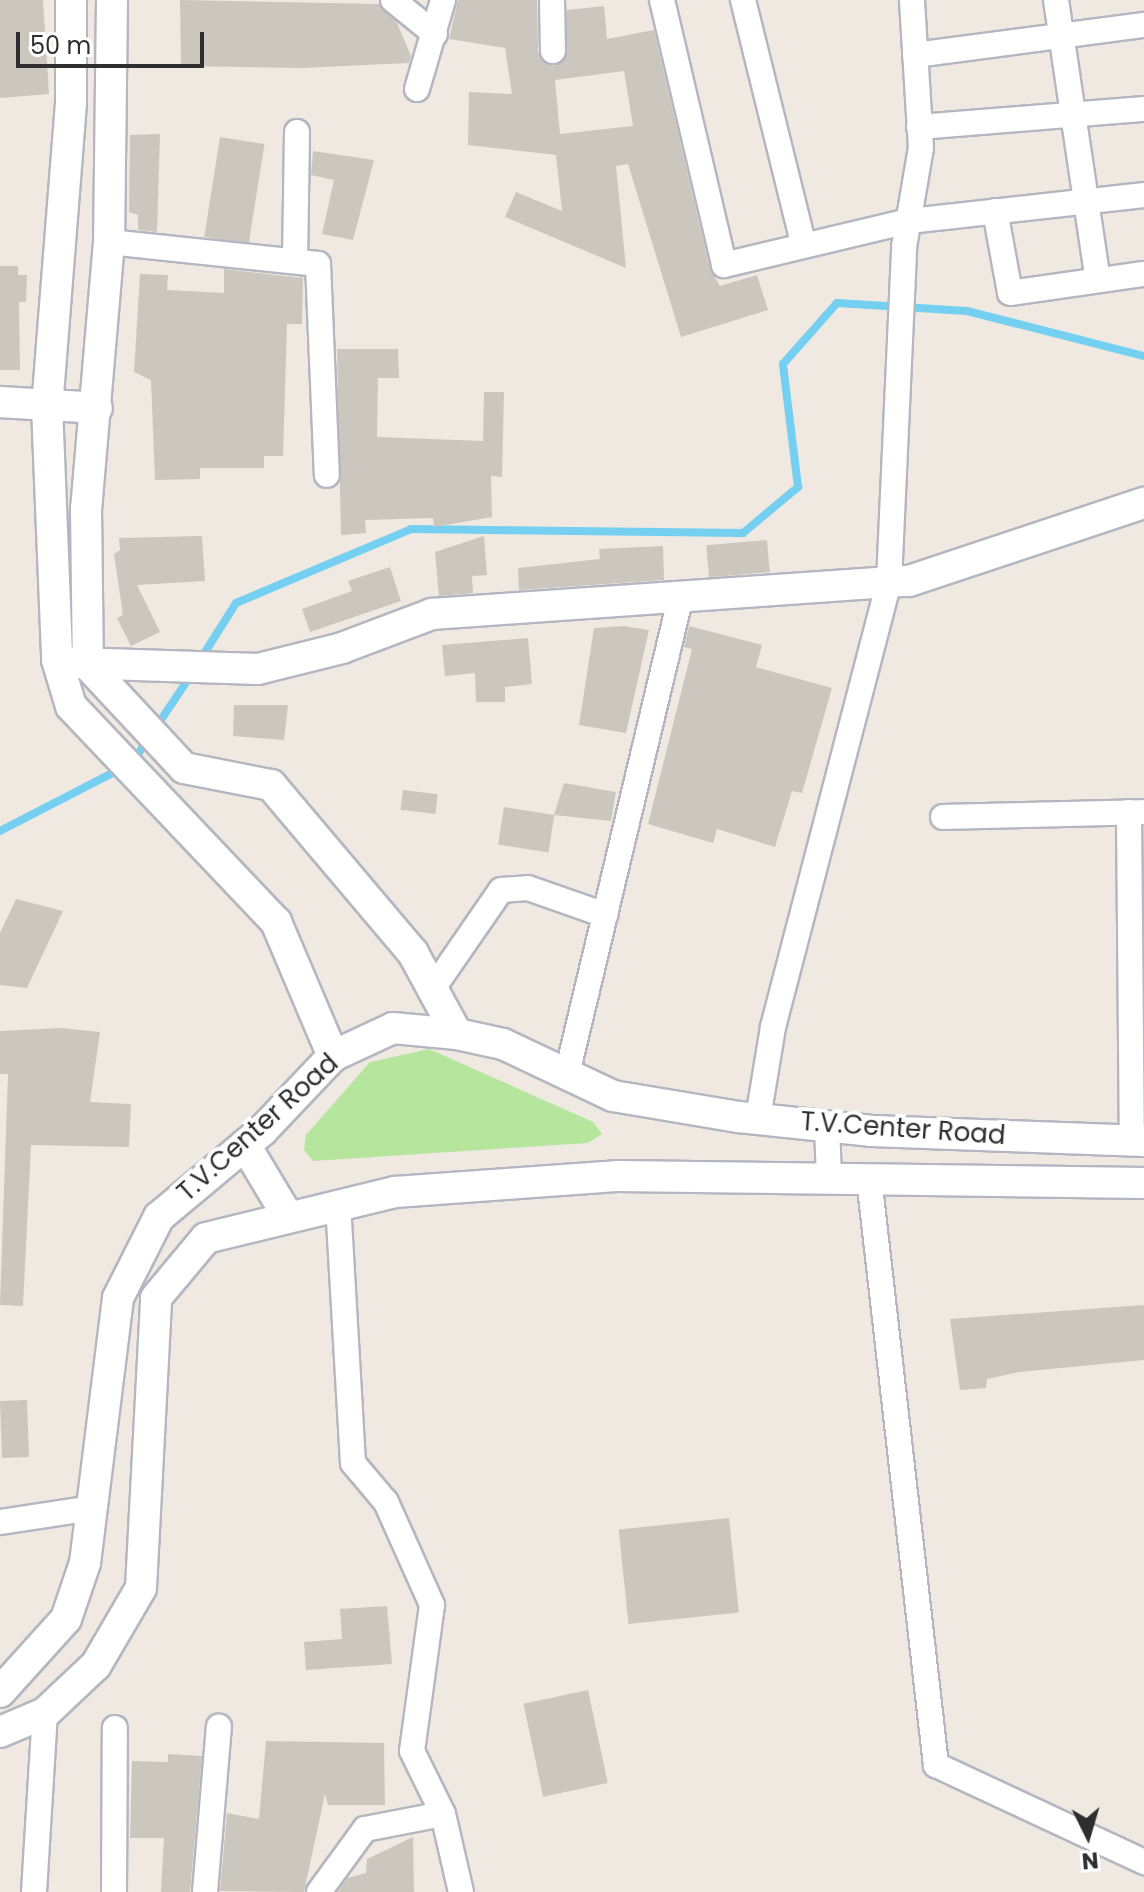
<!DOCTYPE html>
<html>
<head>
<meta charset="utf-8">
<style>
  body { margin:0 }
  #map { position:relative; width:1144px; height:1892px; overflow:hidden; background:#efe9e1; font-family:Poppins,sans-serif }
  div>[style] { position:absolute }
  .green>* { inset:0; background:#b6e59e }
  .stream>* { height:8px; margin:-4px; padding:0 4px; transform-origin:4px; border-radius:4px; background:#75cff0 }
  .building>* { inset:0; background:#cbc7bf; transform-origin:0 0 }
  .roads { filter:drop-shadow(2px 0 #b4b7c1) drop-shadow(-2px 0 #b4b7c1) drop-shadow(0 2px #b4b7c1) drop-shadow(0 -2px #b4b7c1) }
  .minor>* { height:24px; margin:-12px; padding:0 12px; transform-origin:12px; border-radius:12px; background:#fff }
  .tertiary>* { height:30px; margin:-15px; padding:0 15px; transform-origin:15px; border-radius:15px; background:#fff }
  span { translate:-50% -50%; white-space:nowrap; text-align:center; line-height:1.15; -webkit-text-stroke:8px #fff; paint-order:stroke }
  .street-label { font-size:26px; color:#2e2e2e }
  .north { position:absolute; left:1048px; top:1796px; width:80px; height:80px; -webkit-text-stroke:6px #fff; paint-order:stroke; rotate:175deg; font-size:22px; font-weight:700; line-height:32px; text-align:center; color:#2e2e2e }
  .north::after { content:''; display:block; margin:auto; width:28px; height:36px; background:#2e2e2e; clip-path:polygon(50% 0,100% 100%,50% 72%,0 100%) }
  .scale { position:absolute; left:16px; top:32px; width:188px; height:36px; box-sizing:border-box; border:4px solid #2e2e2e; border-top:0; padding-left:10px; font-size:24px; line-height:28px; white-space:nowrap; color:#2e2e2e; -webkit-text-stroke:6px #fff; paint-order:stroke }
</style>
</head>
<body>
<div id="map">
  <div class="green">
    <div style="clip-path:polygon(429px 1049px,593px 1122px,602px 1134px,588px 1143px,313px 1161px,304px 1150px,306px 1135px,370px 1062px)"></div>
  </div>
  <div class="stream">
    <div style="left:200px;top:660px;width:67px;rotate:-57.7deg"></div>
    <div style="left:236px;top:603px;width:190px;rotate:-22.9deg"></div>
    <div style="left:411px;top:529px;width:332px;rotate:0.7deg"></div>
    <div style="left:743px;top:533px;width:72px;rotate:-39.9deg"></div>
    <div style="left:798px;top:487px;width:124px;rotate:-97deg"></div>
    <div style="left:783px;top:364px;width:81px;rotate:-48.5deg"></div>
    <div style="left:837px;top:303px;width:130px;rotate:3.5deg"></div>
    <div style="left:967px;top:311px;width:183px;rotate:14.3deg"></div>
    <div style="left:132px;top:763px;width:106px;rotate:-56.2deg"></div>
    <div style="left:0;top:831px;width:135px;rotate:-27.3deg"></div>
  </div>
  <div class="building">
    <div style="clip-path:polygon(0 0,43px 0,49px 94px,0 98px)"></div>
    <div style="clip-path:polygon(180px 0,379px 4px,397px 23px,411px 56px,409px 63px,301px 68px,181px 66px)"></div>
    <div style="clip-path:polygon(evenodd,458px 0,537px 0,538px 52px,553px 66px,566px 58px,567px 10px,604px 6px,607px 39px,654px 30px,710px 269px,720px 286px,757px 275px,768px 310px,681px 337px,628px 164px,616px 166px,626px 268px,505px 217px,516px 192px,562px 211px,556px 155px,468px 145px,469px 92px,512px 94px,505px 48px,449px 39px,458px 0,624px 71px,633px 126px,560px 134px,555px 80px,624px 71px)"></div>
    <div style="clip-path:polygon(160px 134px,157px 232px,138px 230px,138px 215px,129px 212px,130px 135px)"></div>
    <div style="left:220px;top:137px;width:45px;height:101px;rotate:9deg"></div>
    <div style="clip-path:polygon(313px 151px,374px 160px,353px 240px,322px 234px,334px 180px,311px 175px)"></div>
    <div style="clip-path:polygon(0 266px,18px 266px,18px 275px,27px 275px,26px 302px,19px 302px,20px 370px,0 370px)"></div>
    <div style="clip-path:polygon(224px 269px,303px 278px,302px 324px,287px 324px,283px 456px,264px 456px,264px 468px,200px 468px,200px 479px,155px 480px,151px 380px,134px 372px,140px 274px,168px 275px,167px 290px,224px 293px)"></div>
    <div style="clip-path:polygon(337px 349px,398px 349px,399px 378px,378px 378px,377px 437px,483px 441px,484px 392px,504px 392px,502px 477px,491px 476px,492px 517px,434px 527px,433px 518px,365px 520px,366px 533px,341px 535px)"></div>
    <div style="clip-path:polygon(202px 536px,205px 581px,137px 585px,160px 632px,131px 646px,117px 618px,123px 615px,114px 554px,120px 550px,119px 538px)"></div>
    <div style="clip-path:polygon(484px 536px,487px 575px,472px 576px,473px 593px,439px 596px,435px 552px)"></div>
    <div style="left:767px;top:540px;width:32px;height:61px;rotate:85deg"></div>
    <div style="clip-path:polygon(663px 546px,664px 580px,519px 590px,518px 568px,600px 559px,599px 549px)"></div>
    <div style="clip-path:polygon(390px 567px,401px 601px,310px 632px,302px 609px,352px 591px,348px 581px)"></div>
    <div style="clip-path:polygon(624px 626px,649px 630px,626px 733px,579px 725px,594px 628px)"></div>
    <div style="clip-path:polygon(689px 626px,762px 645px,756px 667px,832px 688px,802px 793px,792px 791px,775px 847px,717px 829px,713px 843px,648px 824px,692px 649px,684px 647px)"></div>
    <div style="clip-path:polygon(528px 638px,532px 684px,505px 687px,505px 702px,476px 702px,475px 673px,445px 676px,442px 645px)"></div>
    <div style="clip-path:polygon(234px 705px,288px 705px,284px 740px,233px 736px)"></div>
    <div style="clip-path:polygon(564px 783px,616px 792px,611px 821px,554px 815px)"></div>
    <div style="left:403px;top:790px;width:35px;height:20px;rotate:7deg"></div>
    <div style="left:504px;top:807px;width:51px;height:38px;rotate:9deg"></div>
    <div style="clip-path:polygon(16px 899px,63px 911px,27px 988px,0 985px,0 933px)"></div>
    <div style="clip-path:polygon(61px 1028px,100px 1032px,90px 1102px,131px 1104px,129px 1147px,31px 1145px,23px 1306px,0 1305px,8px 1074px,0 1074px,0 1031px)"></div>
    <div style="clip-path:polygon(1144px 1305px,1144px 1360px,1019px 1372px,987px 1379px,986px 1388px,960px 1390px,950px 1319px)"></div>
    <div style="left:27px;top:1400px;width:57px;height:27px;rotate:88deg"></div>
    <div style="left:729px;top:1518px;width:95px;height:111px;rotate:84deg"></div>
    <div style="clip-path:polygon(387px 1606px,392px 1664px,306px 1670px,304px 1642px,342px 1639px,340px 1609px)"></div>
    <div style="left:588px;top:1690px;width:95px;height:66px;rotate:78deg"></div>
    <div style="clip-path:polygon(266px 1741px,384px 1743px,385px 1805px,328px 1805px,325px 1794px,304px 1892px,220px 1891px,227px 1813px,259px 1819px)"></div>
    <div style="clip-path:polygon(168px 1754px,202px 1756px,190px 1892px,161px 1892px,164px 1838px,130px 1838px,132px 1761px,168px 1762px)"></div>
    <div style="clip-path:polygon(413px 1837px,414px 1892px,338px 1892px,347px 1878px,366px 1873px,367px 1859px)"></div>
  </div>
  <div class="roads">
    <div class="minor">
      <div style="left:393px;top:0;width:54px;rotate:39deg"></div>
      <div style="left:552px;top:0;width:51px;rotate:88.9deg"></div>
      <div style="left:662px;top:0;width:272px;rotate:76.8deg"></div>
      <div style="left:724px;top:265px;width:190px;rotate:-13.4deg"></div>
      <div style="left:909px;top:221px;width:236px;rotate:-6.3deg"></div>
      <div style="left:743px;top:0;width:250px;rotate:76.1deg"></div>
      <div style="left:1056px;top:0;width:283px;rotate:81.5deg"></div>
      <div style="left:915px;top:55px;width:231px;rotate:-7.5deg"></div>
      <div style="left:417px;top:89px;width:93px;rotate:-73.7deg"></div>
      <div style="left:919px;top:127px;width:226px;rotate:-4.6deg"></div>
      <div style="left:995px;top:211px;width:83px;rotate:79.6deg"></div>
      <div style="left:1010px;top:293px;width:135px;rotate:-8.1deg"></div>
      <div style="left:109px;top:242px;width:210px;rotate:6deg"></div>
      <div style="left:318px;top:264px;width:211px;rotate:87.6deg"></div>
      <div style="left:295px;top:261px;width:129px;rotate:-89.1deg"></div>
      <div style="left:1129px;top:812px;width:328px;rotate:89.5deg"></div>
      <div style="left:943px;top:817px;width:201px;rotate:-1.4deg"></div>
      <div style="left:432px;top:990px;width:121px;rotate:-55.4deg"></div>
      <div style="left:501px;top:890px;width:27px;rotate:-4deg"></div>
      <div style="left:528px;top:888px;width:82px;rotate:19.3deg"></div>
      <div style="left:567px;top:1074px;width:490px;rotate:-76.6deg"></div>
      <div style="left:758px;top:1118px;width:92px;rotate:-80.6deg"></div>
      <div style="left:773px;top:1027px;width:460px;rotate:-75.4deg"></div>
      <div style="left:889px;top:582px;width:335px;rotate:-87.4deg"></div>
      <div style="left:904px;top:247px;width:100px;rotate:-80.3deg"></div>
      <div style="left:921px;top:148px;width:148px;rotate:-93.5deg"></div>
      <div style="left:827px;top:1126px;width:51px;rotate:87.8deg"></div>
      <div style="left:869px;top:1178px;width:591px;rotate:83.49deg"></div>
      <div style="left:936px;top:1765px;width:230px;rotate:25deg"></div>
      <div style="left:338px;top:1203px;width:260px;rotate:86.7deg"></div>
      <div style="left:353px;top:1463px;width:51px;rotate:49.8deg"></div>
      <div style="left:386px;top:1502px;width:113px;rotate:65.9deg"></div>
      <div style="left:432px;top:1605px;width:147px;rotate:97.8deg"></div>
      <div style="left:412px;top:1751px;width:70px;rotate:63.8deg"></div>
      <div style="left:443px;top:1814px;width:80px;rotate:77deg"></div>
      <div style="left:0;top:1522px;width:94px;rotate:-8.6deg"></div>
      <div style="left:34px;top:1892px;width:179px;rotate:-86.5deg"></div>
      <div style="left:114px;top:1892px;width:164px;rotate:-89.7deg"></div>
      <div style="left:205px;top:1892px;width:166px;rotate:-85.2deg"></div>
      <div style="left:319px;top:1892px;width:78px;rotate:-53.9deg"></div>
      <div style="left:365px;top:1829px;width:79px;rotate:-10.9deg"></div>
    </div>
    <div class="tertiary">
      <div style="left:71px;top:0;width:103px;rotate:90deg"></div>
      <div style="left:71px;top:103px;width:304px;rotate:94.5deg"></div>
      <div style="left:47px;top:406px;width:254px;rotate:87.7deg"></div>
      <div style="left:57px;top:660px;width:48px;rotate:73.1deg"></div>
      <div style="left:71px;top:706px;width:298px;rotate:46.5deg"></div>
      <div style="left:276px;top:922px;width:146px;rotate:67deg"></div>
      <div style="left:112px;top:0;width:242px;rotate:90.7deg"></div>
      <div style="left:109px;top:242px;width:267px;rotate:94.9deg"></div>
      <div style="left:86px;top:508px;width:157px;rotate:89.3deg"></div>
      <div style="left:88px;top:665px;width:141px;rotate:47deg"></div>
      <div style="left:184px;top:768px;width:89px;rotate:11.1deg"></div>
      <div style="left:271px;top:785px;width:220px;rotate:49.8deg"></div>
      <div style="left:413px;top:953px;width:92px;rotate:61.5deg"></div>
      <div style="left:0;top:402px;width:97px;rotate:3.5deg"></div>
      <div style="left:75px;top:663px;width:183px;rotate:1.9deg"></div>
      <div style="left:258px;top:669px;width:87px;rotate:-14deg"></div>
      <div style="left:342px;top:648px;width:96px;rotate:-20.7deg"></div>
      <div style="left:432px;top:614px;width:478px;rotate:-4deg"></div>
      <div style="left:909px;top:581px;width:248px;rotate:-18.4deg"></div>
      <div style="left:245px;top:1145px;width:82px;rotate:59deg"></div>
      <div style="left:0;top:1692px;width:98px;rotate:-47.9deg"></div>
      <div style="left:66px;top:1619px;width:59px;rotate:-71.3deg"></div>
      <div style="left:85px;top:1563px;width:267px;rotate:-82.9deg"></div>
      <div style="left:118px;top:1298px;width:91px;rotate:-63.2deg"></div>
      <div style="left:159px;top:1217px;width:134px;rotate:-39.9deg"></div>
      <div style="left:262px;top:1131px;width:103px;rotate:-46.6deg"></div>
      <div style="left:333px;top:1056px;width:66px;rotate:-25deg"></div>
      <div style="left:393px;top:1028px;width:64px;rotate:5.4deg"></div>
      <div style="left:457px;top:1034px;width:47px;rotate:12.3deg"></div>
      <div style="left:503px;top:1044px;width:122px;rotate:25.3deg"></div>
      <div style="left:613px;top:1096px;width:128px;rotate:9.5deg"></div>
      <div style="left:739px;top:1117px;width:134px;rotate:6deg"></div>
      <div style="left:872px;top:1131px;width:272px;rotate:2.1deg"></div>
      <div style="left:0;top:1732px;width:49px;rotate:-22.9deg"></div>
      <div style="left:45px;top:1713px;width:70px;rotate:-43.3deg"></div>
      <div style="left:96px;top:1665px;width:89px;rotate:-59.7deg"></div>
      <div style="left:141px;top:1588px;width:290px;rotate:-87deg"></div>
      <div style="left:156px;top:1298px;width:78px;rotate:-50.2deg"></div>
      <div style="left:206px;top:1238px;width:195px;rotate:-13.7deg"></div>
      <div style="left:395px;top:1192px;width:225px;rotate:-4.1deg"></div>
      <div style="left:619px;top:1176px;width:525px;rotate:0.76deg"></div>
    </div>
  </div>
  <div class="street-label">
    <span style="left:258px;top:1128px;rotate:-42deg">T.V.Center Road</span>
    <span style="left:903px;top:1129px;rotate:4deg">T.V.Center Road</span>
  </div>
  <div class="north">N</div>
  <div class="scale">50 m</div>
</div>
</body>
</html>
